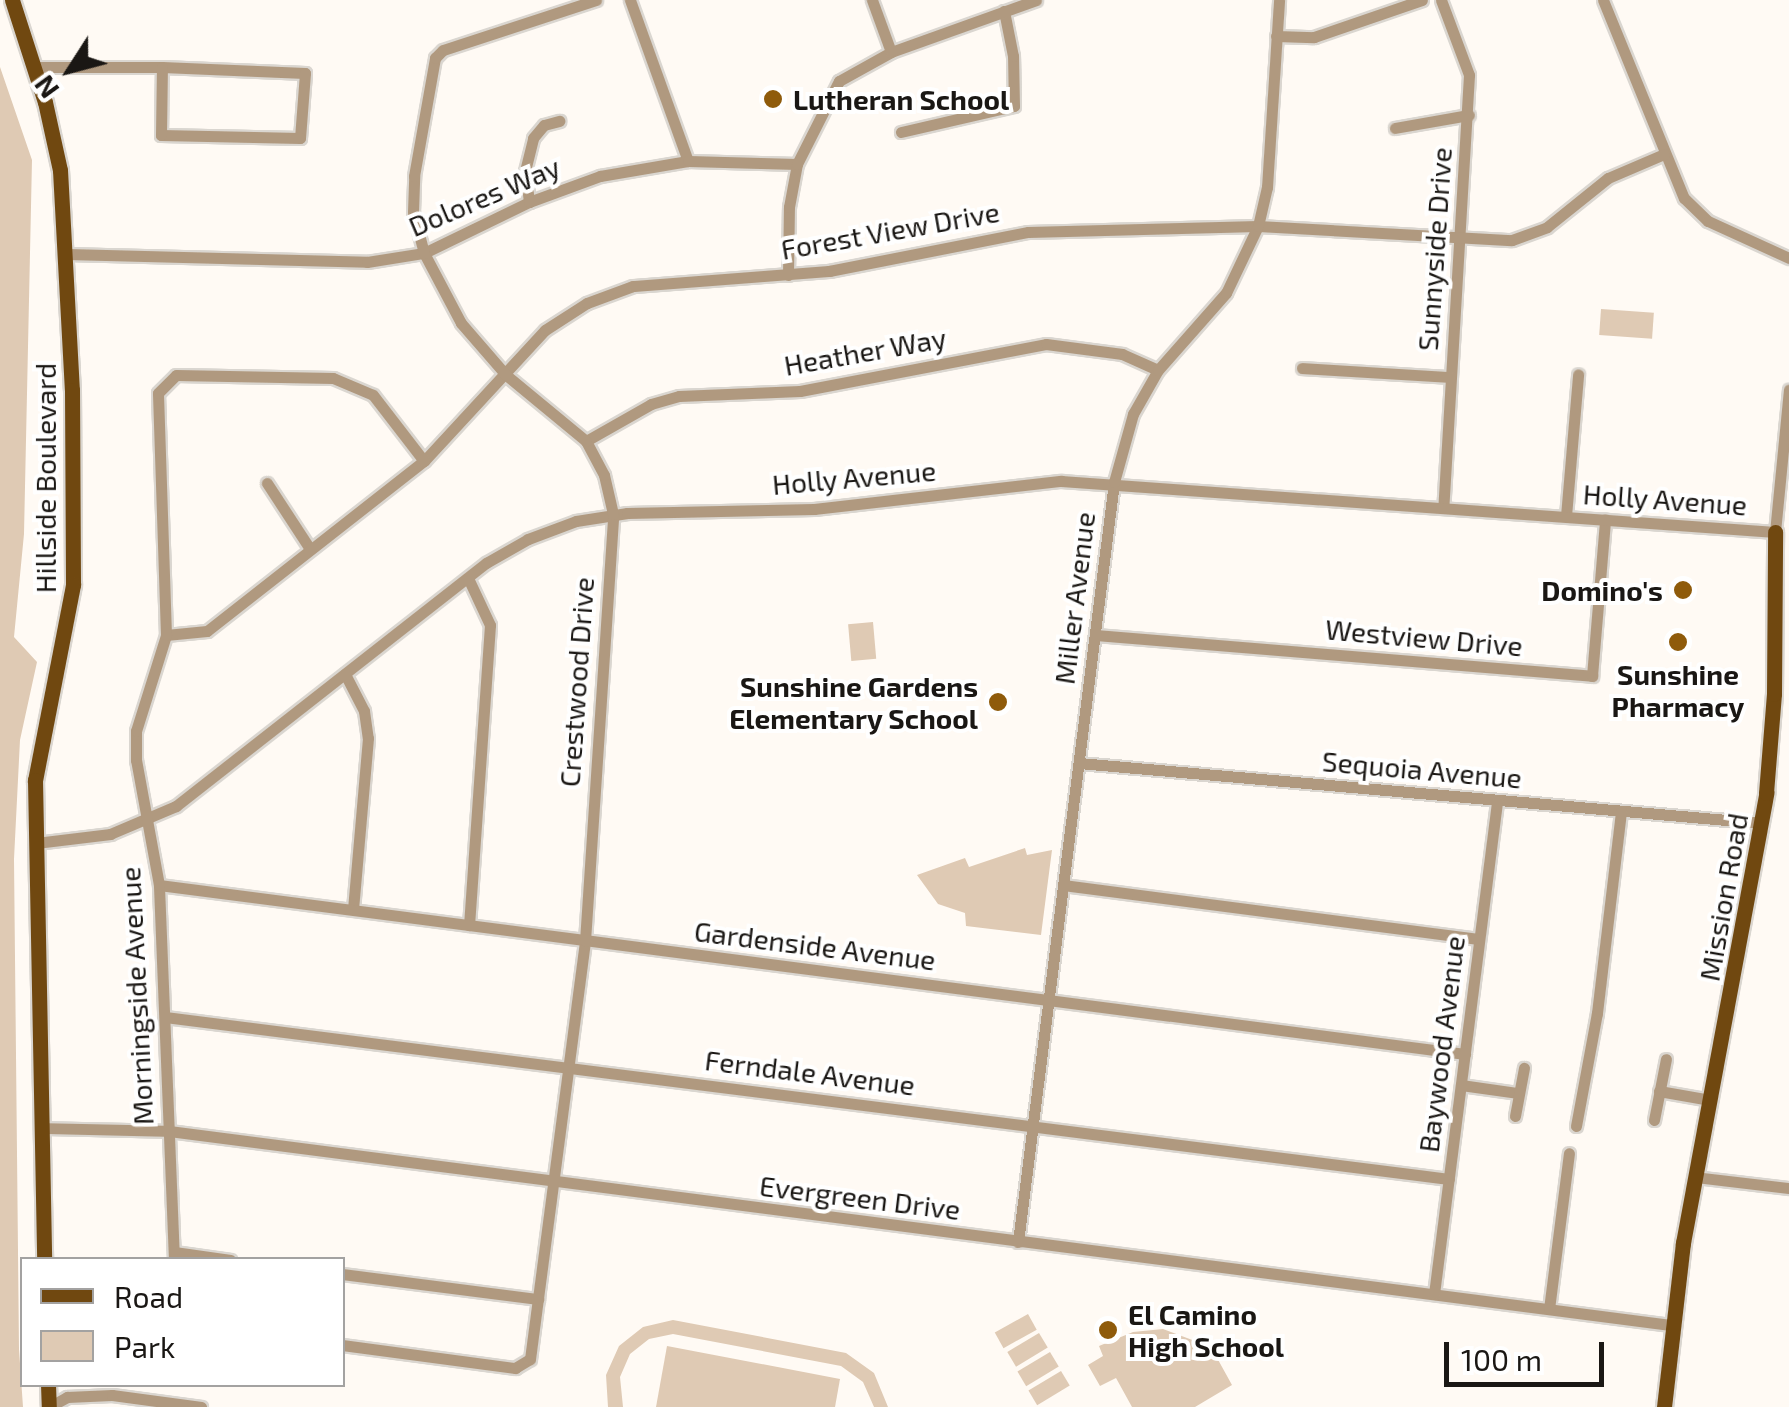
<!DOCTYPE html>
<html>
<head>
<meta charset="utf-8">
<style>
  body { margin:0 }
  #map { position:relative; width:1789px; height:1407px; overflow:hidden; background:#fffaf4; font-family:"Exo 2",sans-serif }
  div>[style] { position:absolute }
  .green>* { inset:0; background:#dfcab4; transform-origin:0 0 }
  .roads { filter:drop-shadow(2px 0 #dad6d0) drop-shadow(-2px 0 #dad6d0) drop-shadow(0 2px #dad6d0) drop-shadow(0 -2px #dad6d0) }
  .minor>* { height:11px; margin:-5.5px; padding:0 5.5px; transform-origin:5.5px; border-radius:5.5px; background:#b0997f }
  .major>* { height:15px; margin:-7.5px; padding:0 7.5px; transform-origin:7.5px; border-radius:7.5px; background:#704810 }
  .dots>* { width:28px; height:28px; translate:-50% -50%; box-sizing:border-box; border:5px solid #fff; border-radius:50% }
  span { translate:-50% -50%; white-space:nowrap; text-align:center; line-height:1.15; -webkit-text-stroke:8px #fff; paint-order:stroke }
  .poi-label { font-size:28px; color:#1a1714; font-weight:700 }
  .left { translate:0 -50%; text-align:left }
  .right { translate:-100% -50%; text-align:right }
  .street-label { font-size:28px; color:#1a1714 }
  .legend { position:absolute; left:20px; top:1257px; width:325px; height:130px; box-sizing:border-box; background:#fff; border:2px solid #a3a2a1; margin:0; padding:12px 18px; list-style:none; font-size:30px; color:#1a1714 }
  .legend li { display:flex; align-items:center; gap:20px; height:50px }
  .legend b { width:50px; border:2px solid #a3a2a1 }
  .north { position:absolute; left:20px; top:20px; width:100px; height:100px; -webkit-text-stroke:8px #fff; paint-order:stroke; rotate:234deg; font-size:28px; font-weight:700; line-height:40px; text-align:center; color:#1a1714 }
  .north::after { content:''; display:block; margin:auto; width:35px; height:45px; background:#1a1714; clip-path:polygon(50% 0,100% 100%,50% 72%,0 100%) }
  .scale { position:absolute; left:1444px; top:1342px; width:160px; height:45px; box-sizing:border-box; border:5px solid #1a1714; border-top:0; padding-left:12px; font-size:30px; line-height:35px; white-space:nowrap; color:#1a1714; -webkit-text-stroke:8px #fff; paint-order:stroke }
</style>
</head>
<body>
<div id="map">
  <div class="green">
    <div style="clip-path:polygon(0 67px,32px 160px,24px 534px,14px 637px,37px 662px,20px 740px,14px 859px,19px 1349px,23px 1407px,0 1407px)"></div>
    <div style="left:1601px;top:309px;width:53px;height:26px;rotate:4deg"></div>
    <div style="left:873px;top:622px;width:37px;height:25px;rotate:85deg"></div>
    <div style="clip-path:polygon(1025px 848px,1027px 855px,1052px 850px,1041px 935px,966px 926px,965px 913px,938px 904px,917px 875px,965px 858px,969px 867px)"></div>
    <div style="left:1028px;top:1314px;width:18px;height:38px;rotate:61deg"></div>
    <div style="clip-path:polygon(673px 1320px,846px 1353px,874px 1373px,888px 1407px,874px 1407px,863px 1382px,841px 1366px,673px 1334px,649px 1339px,630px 1354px,620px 1377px,623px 1407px,608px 1407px,606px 1375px,619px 1346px,643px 1327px)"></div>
    <div style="clip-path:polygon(1163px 1329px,1211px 1347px,1232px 1385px,1195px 1407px,1132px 1407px,1116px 1378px,1100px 1386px,1088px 1365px,1103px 1356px,1099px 1346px,1133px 1332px)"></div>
    <div style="left:1039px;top:1333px;width:17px;height:37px;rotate:59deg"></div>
    <div style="clip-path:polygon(667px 1346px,840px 1379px,835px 1407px,656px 1407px)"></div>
    <div style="left:1050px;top:1352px;width:17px;height:38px;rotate:59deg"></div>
    <div style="left:1061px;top:1371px;width:17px;height:38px;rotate:59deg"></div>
  </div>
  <div class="roads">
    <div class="minor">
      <div style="left:630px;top:0;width:171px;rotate:70.2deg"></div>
      <div style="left:872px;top:0;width:55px;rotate:69.9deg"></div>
      <div style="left:1441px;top:0;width:80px;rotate:69.5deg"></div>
      <div style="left:1469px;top:75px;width:433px;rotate:93.4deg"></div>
      <div style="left:1603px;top:0;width:214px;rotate:67.8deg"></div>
      <div style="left:1684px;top:198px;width:33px;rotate:44deg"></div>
      <div style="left:1708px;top:221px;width:89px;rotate:24.6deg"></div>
      <div style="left:1276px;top:36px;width:38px;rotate:2deg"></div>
      <div style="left:1314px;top:37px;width:114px;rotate:-18.9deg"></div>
      <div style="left:34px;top:67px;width:128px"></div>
      <div style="left:162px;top:67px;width:143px;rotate:2.4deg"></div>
      <div style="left:305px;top:73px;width:65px;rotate:94.4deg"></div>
      <div style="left:300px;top:138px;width:139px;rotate:-178.8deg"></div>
      <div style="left:161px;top:135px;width:68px;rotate:-89.2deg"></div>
      <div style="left:1395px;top:128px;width:75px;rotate:-10deg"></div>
      <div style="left:901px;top:132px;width:116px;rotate:-13deg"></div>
      <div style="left:1014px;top:106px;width:50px;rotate:-91.1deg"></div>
      <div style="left:1013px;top:56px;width:46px;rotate:-101.3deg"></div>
      <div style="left:529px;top:202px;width:31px;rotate:-97deg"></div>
      <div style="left:525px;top:171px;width:34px;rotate:-76deg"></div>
      <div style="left:533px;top:138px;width:17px;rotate:-50deg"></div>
      <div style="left:544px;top:125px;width:16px;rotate:-15deg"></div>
      <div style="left:67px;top:254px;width:300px;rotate:1.5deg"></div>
      <div style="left:367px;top:262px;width:58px;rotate:-9deg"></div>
      <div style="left:424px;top:253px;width:117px;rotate:-25.9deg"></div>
      <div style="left:529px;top:202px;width:76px;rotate:-20.1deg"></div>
      <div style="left:600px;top:176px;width:89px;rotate:-9.7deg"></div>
      <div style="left:688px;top:161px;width:109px;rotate:1.6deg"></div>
      <div style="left:788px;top:275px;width:68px;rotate:-89.2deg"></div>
      <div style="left:789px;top:207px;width:44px;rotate:-79.5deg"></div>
      <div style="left:797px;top:164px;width:93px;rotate:-63.2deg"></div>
      <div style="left:839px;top:81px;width:60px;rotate:-29.1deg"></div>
      <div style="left:891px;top:52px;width:154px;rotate:-19.7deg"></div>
      <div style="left:1302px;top:368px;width:148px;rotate:3.5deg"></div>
      <div style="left:586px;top:441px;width:75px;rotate:-29.6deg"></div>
      <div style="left:651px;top:404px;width:29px;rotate:-16deg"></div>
      <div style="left:679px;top:396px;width:121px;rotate:-2.4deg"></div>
      <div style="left:800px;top:391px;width:250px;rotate:-10.8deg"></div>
      <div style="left:1046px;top:344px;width:77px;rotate:7.5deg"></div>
      <div style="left:1122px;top:354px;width:39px;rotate:24deg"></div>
      <div style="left:267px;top:483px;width:79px;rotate:56.9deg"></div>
      <div style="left:1566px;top:516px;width:142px;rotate:-85.1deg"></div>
      <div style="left:468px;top:578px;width:52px;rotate:64.9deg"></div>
      <div style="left:490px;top:625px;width:301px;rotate:94deg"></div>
      <div style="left:166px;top:635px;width:41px;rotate:-5.6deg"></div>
      <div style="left:207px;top:631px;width:276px;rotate:-38.1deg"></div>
      <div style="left:424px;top:461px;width:178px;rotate:-47.3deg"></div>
      <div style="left:545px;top:330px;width:50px;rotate:-32.7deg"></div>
      <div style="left:587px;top:303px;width:49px;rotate:-20.3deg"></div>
      <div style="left:633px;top:286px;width:197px;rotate:-4.4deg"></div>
      <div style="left:829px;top:271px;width:203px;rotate:-11.1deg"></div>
      <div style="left:1028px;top:232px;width:230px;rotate:-1.5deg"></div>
      <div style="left:1258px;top:226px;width:254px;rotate:3.2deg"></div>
      <div style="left:1512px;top:240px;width:37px;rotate:-20deg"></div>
      <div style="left:1547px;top:227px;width:78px;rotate:-38.8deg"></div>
      <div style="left:1608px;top:178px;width:61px;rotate:-23.2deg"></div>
      <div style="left:1095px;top:635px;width:499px;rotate:4.7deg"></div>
      <div style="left:1592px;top:676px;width:157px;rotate:-85.2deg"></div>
      <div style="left:345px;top:674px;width:42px;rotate:62.8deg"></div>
      <div style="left:364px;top:711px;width:27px;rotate:82deg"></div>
      <div style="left:368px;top:738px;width:172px;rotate:95deg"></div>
      <div style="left:1079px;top:763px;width:685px;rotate:5.03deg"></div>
      <div style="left:36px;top:843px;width:75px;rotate:-6.9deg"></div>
      <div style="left:110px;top:834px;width:72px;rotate:-23deg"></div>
      <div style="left:176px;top:806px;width:394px;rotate:-38.1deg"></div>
      <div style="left:486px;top:563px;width:48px;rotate:-29.7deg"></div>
      <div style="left:528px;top:539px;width:51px;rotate:-20.6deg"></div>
      <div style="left:576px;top:521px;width:52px;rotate:-8.9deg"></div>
      <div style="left:627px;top:513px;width:187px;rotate:-1.2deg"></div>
      <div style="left:814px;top:509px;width:249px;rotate:-6.5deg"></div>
      <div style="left:1061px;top:481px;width:716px;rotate:4.09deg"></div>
      <div style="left:1775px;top:532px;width:143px;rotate:-84.4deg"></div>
      <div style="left:159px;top:885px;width:1317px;rotate:7.37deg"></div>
      <div style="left:1063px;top:885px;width:419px;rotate:7.4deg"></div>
      <div style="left:165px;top:1017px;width:1294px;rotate:7.19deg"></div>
      <div style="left:1461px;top:1085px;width:58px;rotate:8deg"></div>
      <div style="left:1659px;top:1091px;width:52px;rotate:10deg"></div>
      <div style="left:1515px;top:1116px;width:49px;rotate:-79.4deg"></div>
      <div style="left:1654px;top:1120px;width:62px;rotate:-78.9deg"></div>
      <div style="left:1576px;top:1126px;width:115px;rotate:-79.5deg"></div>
      <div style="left:1597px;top:1013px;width:203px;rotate:-83.2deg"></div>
      <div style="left:41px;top:1128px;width:128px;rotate:1.3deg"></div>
      <div style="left:169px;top:1131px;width:1514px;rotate:7.36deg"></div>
      <div style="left:1695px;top:1177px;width:95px;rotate:6.7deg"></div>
      <div style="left:1018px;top:1242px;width:766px;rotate:-82.8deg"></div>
      <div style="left:1114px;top:482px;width:71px;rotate:-74.4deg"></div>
      <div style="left:1133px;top:414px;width:51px;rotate:-60.4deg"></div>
      <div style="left:1158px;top:370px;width:103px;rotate:-48.6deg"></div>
      <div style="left:1226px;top:293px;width:74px;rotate:-64.5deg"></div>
      <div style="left:1258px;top:226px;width:40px;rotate:-77deg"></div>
      <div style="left:1267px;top:187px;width:187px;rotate:-86.3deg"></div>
      <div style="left:174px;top:1252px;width:57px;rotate:8.1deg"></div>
      <div style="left:174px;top:1260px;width:375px;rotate:-92.3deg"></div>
      <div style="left:159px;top:885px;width:127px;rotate:-100.4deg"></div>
      <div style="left:136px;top:760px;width:29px;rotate:-90deg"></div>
      <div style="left:136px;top:731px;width:101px;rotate:-72.6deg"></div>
      <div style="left:166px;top:635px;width:242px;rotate:-91.9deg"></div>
      <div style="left:158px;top:393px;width:25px;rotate:-45deg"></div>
      <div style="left:176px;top:375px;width:157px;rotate:1.1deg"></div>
      <div style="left:333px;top:378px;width:43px;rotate:23deg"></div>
      <div style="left:373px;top:395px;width:83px;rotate:52.3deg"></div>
      <div style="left:342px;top:1274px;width:198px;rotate:7.3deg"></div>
      <div style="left:1434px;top:1294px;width:497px;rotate:-82.7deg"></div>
      <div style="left:1549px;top:1309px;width:157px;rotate:-82.7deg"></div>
      <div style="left:342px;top:1345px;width:175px;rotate:7.6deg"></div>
      <div style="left:515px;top:1368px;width:17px;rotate:-31deg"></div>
      <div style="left:530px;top:1359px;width:422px;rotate:-82.5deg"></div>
      <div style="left:585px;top:941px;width:428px;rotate:-86.2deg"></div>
      <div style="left:613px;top:514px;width:40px;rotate:-103deg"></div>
      <div style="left:604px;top:475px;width:38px;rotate:-118deg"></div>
      <div style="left:586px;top:441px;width:104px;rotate:-140.5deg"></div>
      <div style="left:506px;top:375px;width:69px;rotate:-130.9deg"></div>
      <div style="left:461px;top:323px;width:79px;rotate:-117.9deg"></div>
      <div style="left:424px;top:253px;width:42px;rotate:-105deg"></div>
      <div style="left:413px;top:212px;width:36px;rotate:-88deg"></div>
      <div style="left:414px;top:176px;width:120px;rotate:-79.9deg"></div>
      <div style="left:435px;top:58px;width:11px;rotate:-45deg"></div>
      <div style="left:443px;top:50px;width:161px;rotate:-18.1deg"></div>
      <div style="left:49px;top:1407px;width:21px;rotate:-29deg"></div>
      <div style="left:67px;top:1397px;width:45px;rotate:-2.5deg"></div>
      <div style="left:112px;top:1395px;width:90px;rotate:7.7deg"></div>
    </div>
    <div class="major">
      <div style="left:12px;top:0;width:107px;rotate:72.1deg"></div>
      <div style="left:45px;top:102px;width:70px;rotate:77.6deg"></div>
      <div style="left:60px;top:170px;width:220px;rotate:86.9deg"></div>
      <div style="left:72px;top:390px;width:195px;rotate:89.7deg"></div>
      <div style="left:73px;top:585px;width:199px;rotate:101deg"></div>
      <div style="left:35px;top:780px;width:480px;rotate:88.9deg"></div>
      <div style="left:48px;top:1384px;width:23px;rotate:88deg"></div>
      <div style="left:1664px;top:1407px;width:165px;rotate:-83.4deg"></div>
      <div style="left:1683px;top:1243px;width:458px;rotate:-79.5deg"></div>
      <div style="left:1766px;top:793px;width:99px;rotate:-85.4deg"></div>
      <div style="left:1774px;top:694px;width:162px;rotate:-89.6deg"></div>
    </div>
  </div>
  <div class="dots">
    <div style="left:773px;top:99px;background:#8f5b0b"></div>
    <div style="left:1683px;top:590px;background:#8f5b0b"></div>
    <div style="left:1678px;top:642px;background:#8f5b0b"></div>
    <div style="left:998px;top:702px;background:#8f5b0b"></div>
    <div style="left:1108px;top:1330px;background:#8f5b0b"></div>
  </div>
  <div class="poi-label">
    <span class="left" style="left:793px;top:99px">Lutheran School</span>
    <span class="right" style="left:1663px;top:590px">Domino's</span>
    <span style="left:1678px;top:690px">Sunshine<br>Pharmacy</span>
    <span class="right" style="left:978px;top:702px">Sunshine Gardens<br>Elementary School</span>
    <span class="left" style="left:1128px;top:1330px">El Camino<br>High School</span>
  </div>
  <div class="street-label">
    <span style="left:484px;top:196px;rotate:-23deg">Dolores Way</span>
    <span style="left:890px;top:230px;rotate:-10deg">Forest View Drive</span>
    <span style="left:1434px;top:249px;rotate:-86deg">Sunnyside Drive</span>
    <span style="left:865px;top:351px;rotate:-10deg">Heather Way</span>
    <span style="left:854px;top:477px;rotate:-5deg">Holly Avenue</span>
    <span style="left:45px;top:478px;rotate:-90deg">Hillside Boulevard</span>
    <span style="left:1665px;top:499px;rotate:4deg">Holly Avenue</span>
    <span style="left:1074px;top:598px;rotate:-83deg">Miller Avenue</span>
    <span style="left:1424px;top:637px;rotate:5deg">Westview Drive</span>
    <span style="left:576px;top:682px;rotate:-86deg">Crestwood Drive</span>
    <span style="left:1422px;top:769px;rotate:5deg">Sequoia Avenue</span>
    <span style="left:1723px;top:897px;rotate:-80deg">Mission Road</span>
    <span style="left:815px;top:945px;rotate:7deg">Gardenside Avenue</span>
    <span style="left:136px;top:996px;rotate:-93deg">Morningside Avenue</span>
    <span style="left:1441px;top:1044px;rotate:-83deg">Baywood Avenue</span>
    <span style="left:810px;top:1072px;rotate:7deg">Ferndale Avenue</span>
    <span style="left:860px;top:1197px;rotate:7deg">Evergreen Drive</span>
  </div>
  <ul class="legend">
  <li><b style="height:12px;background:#704810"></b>Road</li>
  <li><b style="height:28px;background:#dfcab4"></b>Park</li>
  </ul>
  <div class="north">N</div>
  <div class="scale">100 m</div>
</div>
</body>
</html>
